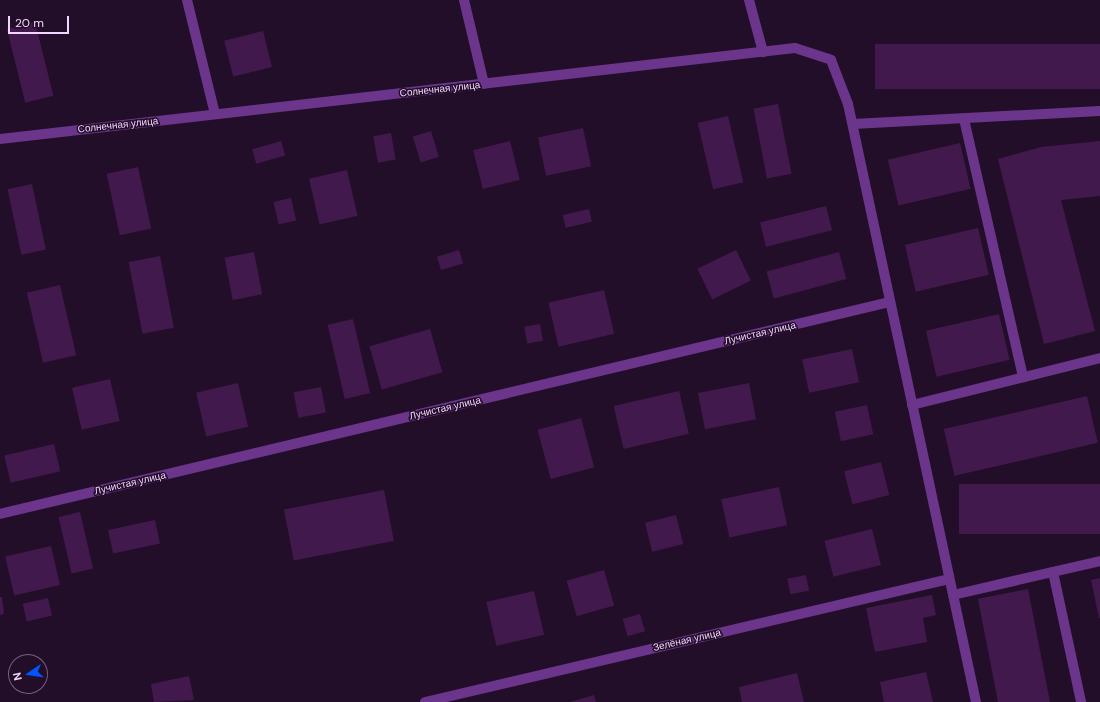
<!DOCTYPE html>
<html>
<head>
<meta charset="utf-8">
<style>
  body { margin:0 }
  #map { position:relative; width:1100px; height:702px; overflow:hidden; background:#230e29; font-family:"DM Sans",sans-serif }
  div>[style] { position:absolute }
  .building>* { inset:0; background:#41194c; transform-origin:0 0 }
  .minor>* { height:10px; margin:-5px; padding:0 5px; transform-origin:5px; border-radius:5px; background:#6b358c }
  span { translate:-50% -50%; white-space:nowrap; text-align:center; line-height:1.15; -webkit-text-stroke:3px #230e29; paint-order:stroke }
  .street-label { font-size:10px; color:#f2d6ff }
  .north { position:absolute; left:8px; top:654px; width:40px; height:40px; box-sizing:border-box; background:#230e29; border:1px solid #765e7f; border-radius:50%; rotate:257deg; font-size:11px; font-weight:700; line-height:16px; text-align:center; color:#f2d6ff }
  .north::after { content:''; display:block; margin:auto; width:14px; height:18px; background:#0254ff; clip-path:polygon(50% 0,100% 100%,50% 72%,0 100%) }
  .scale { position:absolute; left:8px; top:16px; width:61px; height:18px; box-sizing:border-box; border:2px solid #f2d6ff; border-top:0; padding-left:5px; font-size:12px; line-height:14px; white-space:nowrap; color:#f2d6ff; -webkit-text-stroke:3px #230e29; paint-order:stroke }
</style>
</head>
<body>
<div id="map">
  <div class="building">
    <div style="left:35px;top:22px;width:76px;height:29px;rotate:76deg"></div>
    <div style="left:263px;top:31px;width:37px;height:40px;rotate:76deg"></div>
    <div style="left:1100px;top:44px;width:45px;height:225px;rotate:90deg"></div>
    <div style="left:778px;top:104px;width:71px;height:25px;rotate:79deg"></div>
    <div style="left:728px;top:116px;width:68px;height:31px;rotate:77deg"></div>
    <div style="left:583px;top:128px;width:39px;height:46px;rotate:78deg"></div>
    <div style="left:431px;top:131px;width:27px;height:19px;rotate:73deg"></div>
    <div style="left:391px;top:133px;width:27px;height:18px;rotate:80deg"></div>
    <div style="left:281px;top:141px;width:15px;height:30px;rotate:74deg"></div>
    <div style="left:510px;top:141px;width:40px;height:38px;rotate:76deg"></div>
    <div style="clip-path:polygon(1100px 141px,1100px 196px,1061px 200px,1095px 331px,1044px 344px,998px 159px,1041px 147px)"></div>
    <div style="left:960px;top:143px;width:47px;height:74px;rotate:77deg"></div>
    <div style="left:138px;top:167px;width:63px;height:32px;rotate:78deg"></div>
    <div style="left:347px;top:170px;width:47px;height:39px;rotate:77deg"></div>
    <div style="left:32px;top:184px;width:67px;height:25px;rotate:78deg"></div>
    <div style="left:291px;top:198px;width:23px;height:18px;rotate:77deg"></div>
    <div style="left:826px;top:206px;width:25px;height:68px;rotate:76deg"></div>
    <div style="left:589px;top:209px;width:13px;height:27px;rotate:77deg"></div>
    <div style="left:978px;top:228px;width:48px;height:75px;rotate:77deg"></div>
    <div style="left:459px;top:250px;width:14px;height:23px;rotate:73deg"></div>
    <div style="left:736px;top:250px;width:34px;height:43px;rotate:64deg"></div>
    <div style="left:254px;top:252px;width:43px;height:30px;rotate:79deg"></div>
    <div style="left:839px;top:252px;width:28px;height:75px;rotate:75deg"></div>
    <div style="left:160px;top:256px;width:73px;height:32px;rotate:79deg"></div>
    <div style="left:60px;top:285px;width:72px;height:34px;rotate:77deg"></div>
    <div style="left:604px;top:290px;width:45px;height:57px;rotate:77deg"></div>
    <div style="left:999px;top:314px;width:47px;height:75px;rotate:77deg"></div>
    <div style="left:353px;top:319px;width:76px;height:26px;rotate:77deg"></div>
    <div style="left:540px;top:324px;width:17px;height:16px;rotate:80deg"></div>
    <div style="left:430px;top:329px;width:45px;height:63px;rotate:74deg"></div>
    <div style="left:852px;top:349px;width:34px;height:51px;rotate:78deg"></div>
    <div style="left:110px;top:379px;width:43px;height:39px;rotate:77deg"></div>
    <div style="left:238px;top:383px;width:45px;height:43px;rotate:77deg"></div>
    <div style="left:749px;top:383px;width:37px;height:52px;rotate:79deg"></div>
    <div style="left:321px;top:387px;width:26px;height:28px;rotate:79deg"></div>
    <div style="left:679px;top:391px;width:44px;height:67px;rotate:77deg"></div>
    <div style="left:1087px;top:396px;width:48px;height:147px;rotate:77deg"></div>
    <div style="left:867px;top:405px;width:30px;height:33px;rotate:78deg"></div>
    <div style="left:581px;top:418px;width:51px;height:45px;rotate:75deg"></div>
    <div style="left:54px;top:444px;width:28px;height:51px;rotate:77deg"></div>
    <div style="left:881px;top:462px;width:34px;height:38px;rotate:76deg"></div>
    <div style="left:1100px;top:484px;width:50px;height:141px;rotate:90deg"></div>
    <div style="left:779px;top:487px;width:39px;height:59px;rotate:78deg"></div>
    <div style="left:384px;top:490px;width:52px;height:102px;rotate:79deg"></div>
    <div style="left:80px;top:512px;width:58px;height:22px;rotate:77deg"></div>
    <div style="left:676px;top:515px;width:30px;height:32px;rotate:76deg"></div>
    <div style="left:155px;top:520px;width:24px;height:48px;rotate:78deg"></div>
    <div style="left:872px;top:529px;width:37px;height:49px;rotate:76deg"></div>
    <div style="left:51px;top:546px;width:40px;height:47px;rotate:77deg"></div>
    <div style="left:604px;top:570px;width:37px;height:39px;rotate:74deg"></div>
    <div style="left:806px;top:575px;width:16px;height:19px;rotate:79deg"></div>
    <div style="clip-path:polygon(1100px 578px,1100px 618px,1099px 618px,1091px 580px)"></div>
    <div style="left:1028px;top:589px;width:115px;height:51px;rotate:79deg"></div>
    <div style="left:534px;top:591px;width:45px;height:49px;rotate:77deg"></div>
    <div style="clip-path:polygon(932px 595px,936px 615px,923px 618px,927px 642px,875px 652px,866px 608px)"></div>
    <div style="clip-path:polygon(0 597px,2px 597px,4px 614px,0 615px)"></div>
    <div style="left:48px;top:598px;width:18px;height:26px;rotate:77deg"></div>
    <div style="left:640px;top:614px;width:18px;height:18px;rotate:74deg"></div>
    <div style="clip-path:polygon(926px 672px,933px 702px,884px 702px,880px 682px)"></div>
    <div style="clip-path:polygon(797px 673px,804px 702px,742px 702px,739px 687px)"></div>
    <div style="clip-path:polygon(189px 676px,194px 700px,154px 702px,151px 684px)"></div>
    <div style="clip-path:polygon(594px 695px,596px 702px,570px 702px)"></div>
  </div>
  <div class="minor">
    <div style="left:187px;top:0;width:117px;rotate:76.2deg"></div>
    <div style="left:464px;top:0;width:86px;rotate:76.6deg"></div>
    <div style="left:749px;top:0;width:54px;rotate:74.9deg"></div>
    <div style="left:964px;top:119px;width:265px;rotate:77.1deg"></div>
    <div style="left:853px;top:124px;width:247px;rotate:-3deg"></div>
    <div style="left:0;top:139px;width:800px;rotate:-6.53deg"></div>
    <div style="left:795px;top:48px;width:38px;rotate:18deg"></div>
    <div style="left:831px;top:60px;width:47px;rotate:68.9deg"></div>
    <div style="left:848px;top:104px;width:612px;rotate:77.92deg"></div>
    <div style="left:912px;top:405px;width:194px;rotate:-14deg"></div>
    <div style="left:0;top:514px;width:915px;rotate:-13.4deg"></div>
    <div style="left:1053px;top:572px;width:133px;rotate:77.8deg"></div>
    <div style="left:953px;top:595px;width:151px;rotate:-13deg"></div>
    <div style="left:425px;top:702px;width:538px;rotate:-13.21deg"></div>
  </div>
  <div class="street-label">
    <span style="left:440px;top:89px;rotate:-6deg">Солнечная улица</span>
    <span style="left:118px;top:125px;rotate:-6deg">Солнечная улица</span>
    <span style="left:760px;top:333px;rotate:-13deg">Лучистая улица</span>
    <span style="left:445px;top:408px;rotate:-13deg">Лучистая улица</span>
    <span style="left:130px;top:483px;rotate:-13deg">Лучистая улица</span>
    <span style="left:687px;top:640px;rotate:-13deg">Зелёная улица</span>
  </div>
  <div class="north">N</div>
  <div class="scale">20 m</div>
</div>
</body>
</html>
